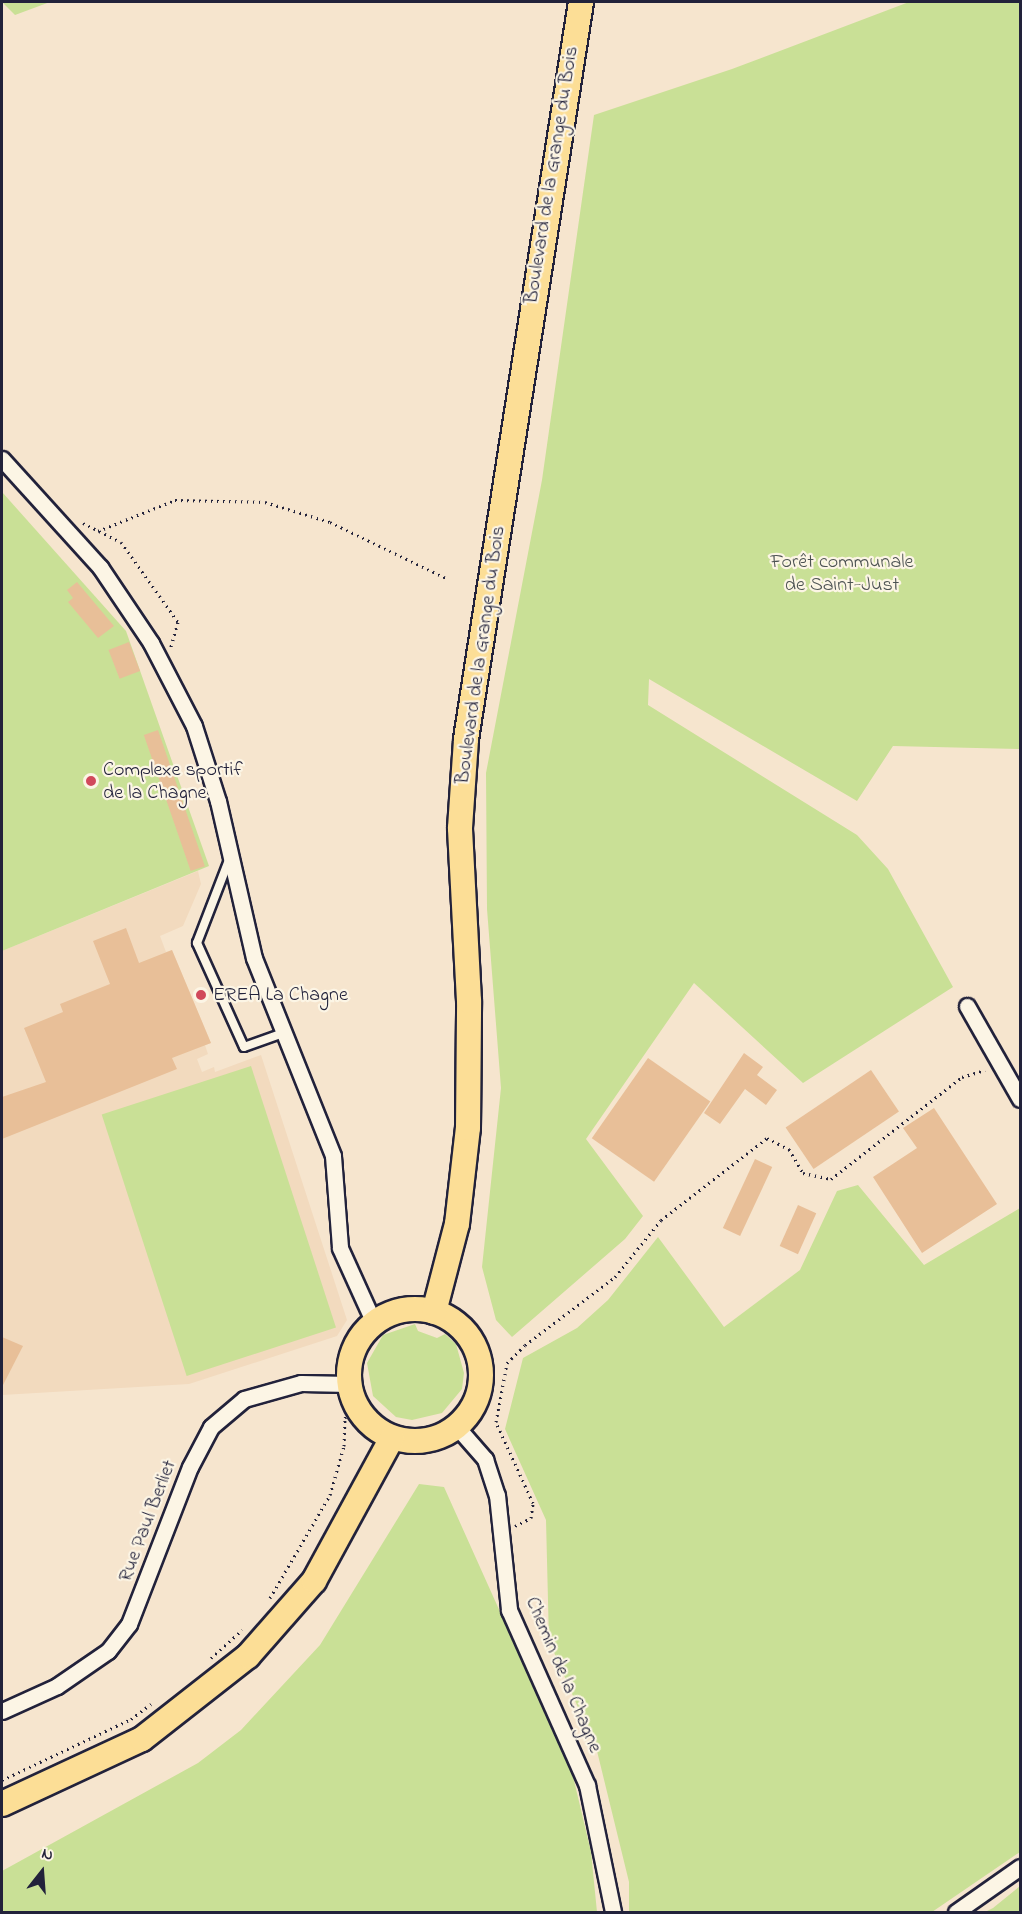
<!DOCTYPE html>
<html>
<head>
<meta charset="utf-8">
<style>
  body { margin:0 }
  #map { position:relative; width:1022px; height:1914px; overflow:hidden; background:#f6e5ce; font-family:"Indie Flower",sans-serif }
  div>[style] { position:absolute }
  .built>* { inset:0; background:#f2dabe }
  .green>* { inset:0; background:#c9e096; transform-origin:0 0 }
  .building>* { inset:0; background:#e8bf98; transform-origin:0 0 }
  .path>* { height:3px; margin-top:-1.5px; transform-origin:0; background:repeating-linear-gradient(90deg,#22223b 0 1.5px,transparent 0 6px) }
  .roads { filter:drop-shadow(2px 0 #22223b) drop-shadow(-2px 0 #22223b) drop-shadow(0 2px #22223b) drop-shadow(0 -2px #22223b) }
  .service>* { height:8px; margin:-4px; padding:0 4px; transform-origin:4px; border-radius:4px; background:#fcf5e5 }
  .minor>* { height:15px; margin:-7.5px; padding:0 7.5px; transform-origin:7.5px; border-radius:7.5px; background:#fcf5e5 }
  .primary>* { height:24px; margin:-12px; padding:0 12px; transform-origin:12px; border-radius:12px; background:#fcde96 }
  .primary>.ring { margin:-12px; padding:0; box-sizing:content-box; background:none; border:24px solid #fcde96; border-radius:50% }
  .dots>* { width:16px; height:16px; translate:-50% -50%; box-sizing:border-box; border:3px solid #fcf5e5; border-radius:50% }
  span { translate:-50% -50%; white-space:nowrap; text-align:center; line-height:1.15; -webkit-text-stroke:4.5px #fcf5e5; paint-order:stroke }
  .street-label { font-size:20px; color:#22223b }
  .park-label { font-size:20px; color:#4c5252 }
  .poi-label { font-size:20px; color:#22223b }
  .left { translate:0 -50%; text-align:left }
  .frame { position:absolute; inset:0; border:3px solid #22223b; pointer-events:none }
  .north { position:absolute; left:12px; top:1842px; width:60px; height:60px; -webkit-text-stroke:4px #fcf5e5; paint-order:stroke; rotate:17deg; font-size:16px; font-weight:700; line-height:24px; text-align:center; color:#22223b }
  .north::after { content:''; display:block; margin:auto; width:21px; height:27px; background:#22223b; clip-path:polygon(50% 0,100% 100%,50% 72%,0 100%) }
</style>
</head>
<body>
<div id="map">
  <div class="built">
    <div style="clip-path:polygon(198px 871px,201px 884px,183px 926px,160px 936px,166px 952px,172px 950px,211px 1043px,205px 1045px,208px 1054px,197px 1059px,202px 1072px,214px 1067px,215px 1072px,261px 1055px,347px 1320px,337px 1336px,189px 1384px,2px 1395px,2px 951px)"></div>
  </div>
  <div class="green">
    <div style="clip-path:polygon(2px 2px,50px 2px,15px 15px)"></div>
    <div style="clip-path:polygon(909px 2px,1020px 2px,1020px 749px,893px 746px,857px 801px,649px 679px,648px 705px,857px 835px,888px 869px,953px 987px,803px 1083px,694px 983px,586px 1139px,643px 1216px,625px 1239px,512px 1337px,496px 1320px,482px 1267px,501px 1088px,487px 909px,486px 773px,542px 480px,594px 115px,732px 69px)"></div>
    <div style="clip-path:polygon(2px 492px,126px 631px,209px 866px,2px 951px)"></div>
    <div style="left:251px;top:1066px;width:275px;height:157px;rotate:72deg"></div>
    <div style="clip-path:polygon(858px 1185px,924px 1265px,1020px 1208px,1020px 1852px,932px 1912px,629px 1912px,629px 1882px,597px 1751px,549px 1641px,546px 1520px,505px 1429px,523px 1358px,577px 1328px,608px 1300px,658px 1237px,724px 1327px,800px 1270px,837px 1191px)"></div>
    <div style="clip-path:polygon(415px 1324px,418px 1331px,437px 1338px,445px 1334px,456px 1344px,464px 1373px,462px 1389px,442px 1413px,412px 1420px,396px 1417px,373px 1396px,367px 1363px,383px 1335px)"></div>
    <div style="clip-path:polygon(419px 1484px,444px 1487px,572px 1772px,591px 1852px,597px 1912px,2px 1912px,2px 1871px,198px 1763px,241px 1730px,320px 1645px)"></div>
    <div style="clip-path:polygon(1020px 1886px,1020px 1912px,985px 1912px,993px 1908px)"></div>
  </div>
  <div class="building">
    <div style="clip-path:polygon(77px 582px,114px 626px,98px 638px,68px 602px,73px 598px,67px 590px)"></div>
    <div style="left:129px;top:642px;width:31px;height:22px;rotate:69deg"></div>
    <div style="left:158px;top:730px;width:144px;height:15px;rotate:71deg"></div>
    <div style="clip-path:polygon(126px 928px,139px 963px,172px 950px,211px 1043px,172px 1058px,177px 1069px,2px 1139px,2px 1097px,46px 1082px,24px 1028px,63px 1012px,60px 1004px,110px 984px,93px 941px)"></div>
    <div style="clip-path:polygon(744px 1053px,763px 1067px,757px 1075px,777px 1090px,766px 1105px,745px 1089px,720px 1124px,704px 1113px)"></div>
    <div style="left:648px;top:1058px;width:76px;height:98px;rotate:35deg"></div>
    <div style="left:871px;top:1070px;width:50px;height:103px;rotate:56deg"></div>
    <div style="clip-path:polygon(934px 1108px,997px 1204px,922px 1253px,873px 1177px,917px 1148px,903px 1128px)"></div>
    <div style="left:755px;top:1159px;width:19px;height:76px;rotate:25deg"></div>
    <div style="left:798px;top:1205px;width:20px;height:45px;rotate:24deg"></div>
    <div style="clip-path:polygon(2px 1337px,23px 1346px,2px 1387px)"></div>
  </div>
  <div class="path">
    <div style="left:83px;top:523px;width:42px;rotate:26.6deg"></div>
    <div style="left:121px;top:542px;width:98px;rotate:54.5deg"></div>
    <div style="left:178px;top:622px;width:26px;rotate:106deg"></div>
    <div style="left:98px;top:531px;width:83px;rotate:-21.9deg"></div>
    <div style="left:175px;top:500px;width:90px;rotate:1.3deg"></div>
    <div style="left:265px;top:502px;width:68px;rotate:17.1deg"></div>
    <div style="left:330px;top:522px;width:131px;rotate:25.8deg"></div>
    <div style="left:515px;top:1526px;width:18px;rotate:-27deg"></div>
    <div style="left:531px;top:1518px;width:15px;rotate:-82deg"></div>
    <div style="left:533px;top:1503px;width:89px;rotate:-114.6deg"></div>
    <div style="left:496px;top:1422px;width:60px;rotate:-79.4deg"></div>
    <div style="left:507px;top:1363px;width:25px;rotate:-45deg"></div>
    <div style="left:525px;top:1345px;width:113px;rotate:-37.1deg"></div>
    <div style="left:615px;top:1277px;width:73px;rotate:-51.1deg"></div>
    <div style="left:661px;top:1220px;width:134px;rotate:-37.7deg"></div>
    <div style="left:767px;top:1138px;width:25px;rotate:27deg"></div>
    <div style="left:789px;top:1149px;width:28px;rotate:60deg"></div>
    <div style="left:803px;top:1173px;width:29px;rotate:12deg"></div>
    <div style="left:831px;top:1179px;width:166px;rotate:-37.9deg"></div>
    <div style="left:962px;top:1077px;width:24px;rotate:-17deg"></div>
    <div style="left:270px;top:1598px;width:119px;rotate:-59.8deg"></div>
    <div style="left:330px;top:1495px;width:51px;rotate:-74.1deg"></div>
    <div style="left:344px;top:1446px;width:28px;rotate:-88deg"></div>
    <div style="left:345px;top:1418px;width:18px;rotate:-61deg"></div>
    <div style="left:211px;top:1658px;width:42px;rotate:-42.1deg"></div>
    <div style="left:2px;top:1780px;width:143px;rotate:-25.3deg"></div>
    <div style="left:131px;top:1719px;width:25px;rotate:-37deg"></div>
  </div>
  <div class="roads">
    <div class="service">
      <div style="left:229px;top:860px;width:89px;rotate:111.1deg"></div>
      <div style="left:197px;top:943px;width:114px;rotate:65.7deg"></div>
      <div style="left:244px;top:1047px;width:41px;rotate:-19.7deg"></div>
    </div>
    <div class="minor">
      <div style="left:2px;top:459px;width:146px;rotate:47.8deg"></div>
      <div style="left:100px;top:567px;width:92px;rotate:56.1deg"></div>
      <div style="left:151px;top:643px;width:93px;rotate:62.6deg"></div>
      <div style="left:194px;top:726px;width:79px;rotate:72.3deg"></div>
      <div style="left:218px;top:801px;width:161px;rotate:77.1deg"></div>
      <div style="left:254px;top:958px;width:213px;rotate:68.2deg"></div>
      <div style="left:333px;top:1156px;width:92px;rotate:85.6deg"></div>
      <div style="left:340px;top:1248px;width:82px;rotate:65.6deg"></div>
      <div style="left:967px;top:1006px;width:107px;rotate:60.3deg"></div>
      <div style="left:457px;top:1427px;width:43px;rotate:48.8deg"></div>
      <div style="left:485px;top:1459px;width:38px;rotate:72deg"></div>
      <div style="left:497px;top:1495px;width:116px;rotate:84deg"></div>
      <div style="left:509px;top:1610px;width:192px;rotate:66deg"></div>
      <div style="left:587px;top:1785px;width:130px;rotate:78.4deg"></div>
      <div style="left:2px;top:1711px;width:60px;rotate:-24.4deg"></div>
      <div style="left:57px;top:1686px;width:62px;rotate:-34.5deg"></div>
      <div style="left:108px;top:1651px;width:34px;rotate:-52deg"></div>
      <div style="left:129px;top:1624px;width:168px;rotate:-68.8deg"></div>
      <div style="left:190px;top:1467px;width:45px;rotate:-62.3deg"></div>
      <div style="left:211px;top:1427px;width:43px;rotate:-40.3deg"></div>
      <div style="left:244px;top:1399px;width:59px;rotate:-15.7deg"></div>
      <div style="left:301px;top:1383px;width:48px;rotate:1.2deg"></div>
      <div style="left:956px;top:1912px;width:78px;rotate:-35.1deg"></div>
    </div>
    <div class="primary">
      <div class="ring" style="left:349px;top:1309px;width:108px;height:108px"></div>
      <div style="left:434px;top:1312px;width:91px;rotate:-75.4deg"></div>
      <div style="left:457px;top:1224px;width:97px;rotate:-83.5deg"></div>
      <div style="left:468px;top:1128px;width:127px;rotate:-89.5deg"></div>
      <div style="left:469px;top:1001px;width:173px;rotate:-93deg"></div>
      <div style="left:460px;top:828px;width:89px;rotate:-86.1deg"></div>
      <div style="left:466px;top:739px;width:746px;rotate:-81.13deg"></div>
      <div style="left:2px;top:1804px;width:154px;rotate:-24.9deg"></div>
      <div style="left:142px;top:1739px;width:135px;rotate:-38.1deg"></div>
      <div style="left:248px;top:1656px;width:100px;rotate:-48.7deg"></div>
      <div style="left:314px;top:1581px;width:163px;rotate:-61.4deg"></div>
    </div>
  </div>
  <div class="dots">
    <div style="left:91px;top:781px;background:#d1495b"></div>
    <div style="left:201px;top:995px;background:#d1495b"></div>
  </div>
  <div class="street-label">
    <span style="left:552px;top:175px;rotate:-81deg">Boulevard de la Grange du Bois</span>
    <span style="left:481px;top:655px;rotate:-82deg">Boulevard de la Grange du Bois</span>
    <span style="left:148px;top:1521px;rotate:-69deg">Rue Paul Berliet</span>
    <span style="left:563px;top:1675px;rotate:67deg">Chemin de la Chagne</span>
  </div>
  <div class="park-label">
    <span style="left:842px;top:574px">Forêt communale<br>de Saint-Just</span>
  </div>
  <div class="poi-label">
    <span class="left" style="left:103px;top:782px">Complexe sportif<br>de la Chagne</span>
    <span class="left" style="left:213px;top:995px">EREA La Chagne</span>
  </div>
  <div class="frame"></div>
  <div class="north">N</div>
</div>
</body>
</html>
